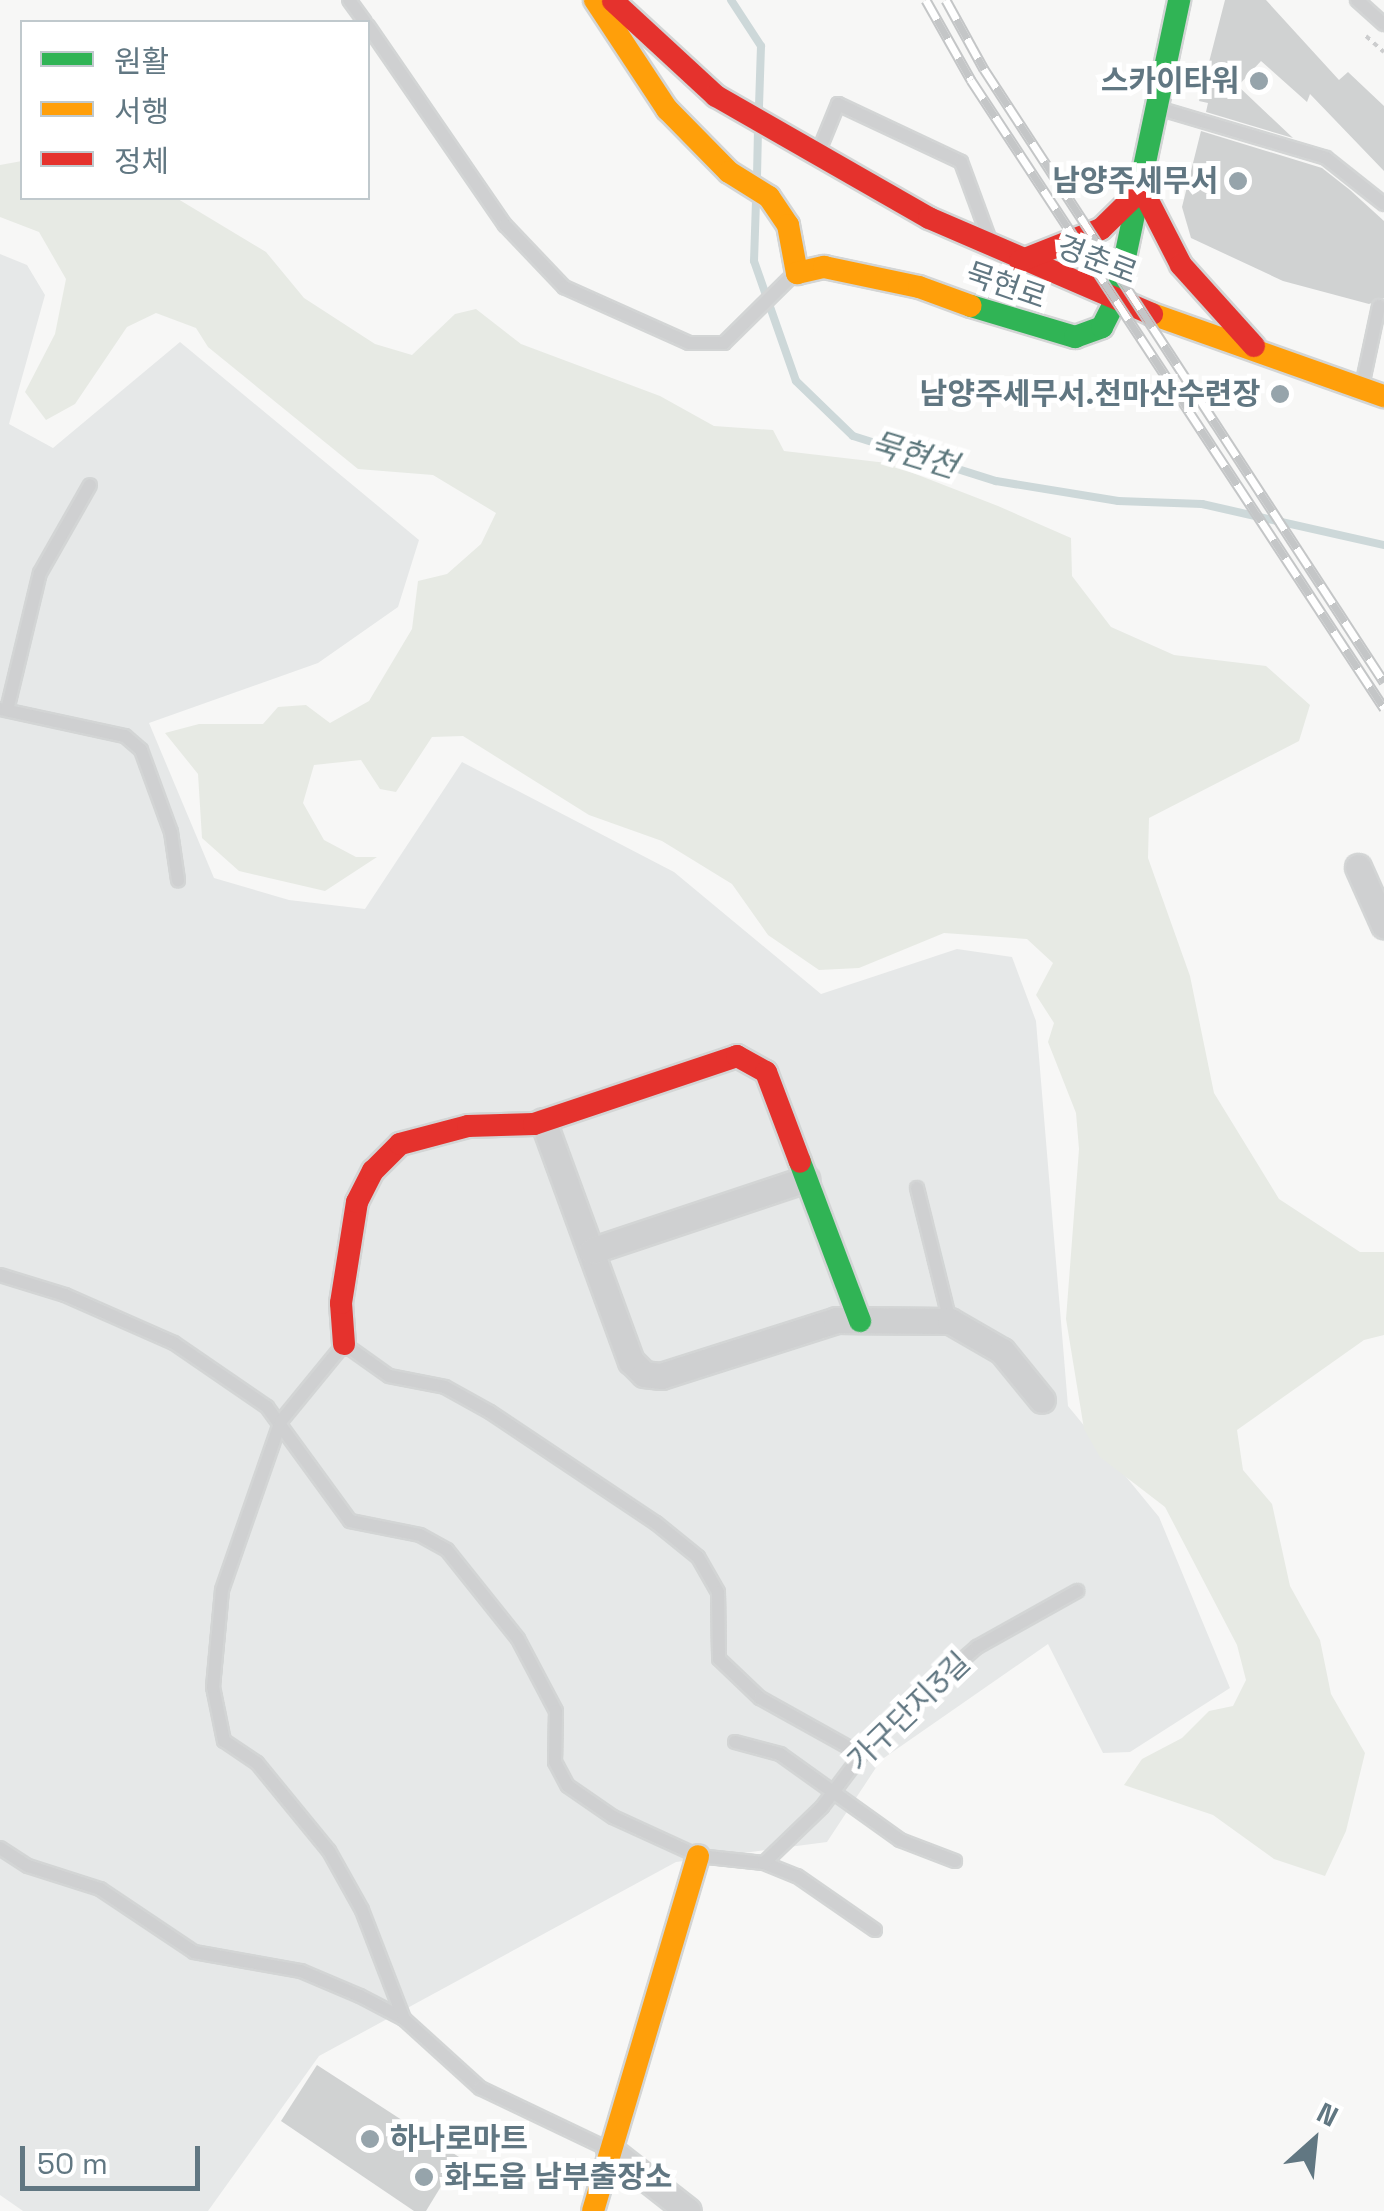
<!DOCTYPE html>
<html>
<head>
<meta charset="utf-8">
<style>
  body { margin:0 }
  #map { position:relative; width:1384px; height:2211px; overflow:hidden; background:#f7f7f6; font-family:"Space Grotesk","Noto Sans KR",sans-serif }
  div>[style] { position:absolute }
  .built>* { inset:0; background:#e6e8e8 }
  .green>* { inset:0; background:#e7eae4 }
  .stream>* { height:8px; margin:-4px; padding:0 4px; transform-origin:4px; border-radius:4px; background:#cdd8d9 }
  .building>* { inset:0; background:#d0d2d2 }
  .path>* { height:4px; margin-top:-2px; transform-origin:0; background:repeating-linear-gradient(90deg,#cccdce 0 5px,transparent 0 10px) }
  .roads { filter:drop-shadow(2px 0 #d3d5d5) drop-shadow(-2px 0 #d3d5d5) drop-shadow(0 2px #d3d5d5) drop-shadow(0 -2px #d3d5d5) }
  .lane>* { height:12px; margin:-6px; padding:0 6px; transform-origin:6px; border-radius:6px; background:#cfd0d1 }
  .street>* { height:25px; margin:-12.5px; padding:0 12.5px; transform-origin:12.5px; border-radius:12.5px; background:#cfd0d1 }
  .fast>* { height:22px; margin:-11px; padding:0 11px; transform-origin:11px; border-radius:11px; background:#30b455 }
  .slow>* { height:22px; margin:-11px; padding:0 11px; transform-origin:11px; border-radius:11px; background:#ff9f0a }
  .jam>* { height:22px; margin:-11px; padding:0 11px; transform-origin:11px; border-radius:11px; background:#e5322d }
  .rail>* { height:11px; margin-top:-5.5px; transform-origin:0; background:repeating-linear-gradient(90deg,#fff 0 22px,#c4c6c7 0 44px); box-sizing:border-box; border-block:2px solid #c4c6c7 }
  .dots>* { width:28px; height:28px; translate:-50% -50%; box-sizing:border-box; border:5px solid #fff; border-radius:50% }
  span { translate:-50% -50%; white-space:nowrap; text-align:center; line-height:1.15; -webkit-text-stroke:10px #fff; paint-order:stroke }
  .poi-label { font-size:30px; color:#617782; font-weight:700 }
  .right { translate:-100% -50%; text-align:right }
  .left { translate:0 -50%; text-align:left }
  .street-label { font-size:30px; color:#617782 }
  .water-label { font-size:32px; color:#5c777c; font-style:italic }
  .legend { position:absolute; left:20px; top:20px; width:350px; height:180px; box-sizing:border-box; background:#fff; border:2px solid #c0c9cd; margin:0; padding:12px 18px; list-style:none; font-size:30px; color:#617782 }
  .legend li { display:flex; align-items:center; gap:20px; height:50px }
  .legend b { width:50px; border:2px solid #c0c9cd }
  .north { position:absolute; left:1264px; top:2091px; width:100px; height:100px; -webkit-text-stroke:8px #fff; paint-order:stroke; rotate:27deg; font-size:28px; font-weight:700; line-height:40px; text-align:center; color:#617782 }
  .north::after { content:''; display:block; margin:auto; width:35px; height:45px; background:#617782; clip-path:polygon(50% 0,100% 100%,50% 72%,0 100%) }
  .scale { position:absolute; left:20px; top:2146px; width:180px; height:45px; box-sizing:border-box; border:5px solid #617782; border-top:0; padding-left:12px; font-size:30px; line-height:35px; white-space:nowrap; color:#617782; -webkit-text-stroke:8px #fff; paint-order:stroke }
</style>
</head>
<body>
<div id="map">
  <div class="built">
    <div style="clip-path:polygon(0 254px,27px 265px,45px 295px,9px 424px,53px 448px,180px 342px,419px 540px,398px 607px,318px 663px,149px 723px,214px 878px,289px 900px,365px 909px,462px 762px,674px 872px,821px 994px,957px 949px,1012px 957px,1036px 1021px,1068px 1406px,1159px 1517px,1230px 1688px,1130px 1752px,1103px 1753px,1048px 1644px,881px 1760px,827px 1842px,676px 1862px,319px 2056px,208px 2211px,23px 2211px,0 2195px)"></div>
  </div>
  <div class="green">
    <div style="clip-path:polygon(22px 161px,22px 198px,178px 199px,266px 252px,304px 298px,375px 344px,412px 355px,455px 314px,476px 309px,521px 344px,660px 396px,714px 426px,773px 430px,784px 451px,887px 463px,998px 506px,1071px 538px,1072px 576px,1111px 627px,1174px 655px,1266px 666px,1310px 705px,1299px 741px,1149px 818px,1148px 858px,1190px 976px,1214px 1093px,1279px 1199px,1360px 1252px,1384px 1252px,1384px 1335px,1364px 1340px,1237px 1430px,1243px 1470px,1272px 1504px,1290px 1586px,1320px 1640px,1331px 1694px,1365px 1753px,1346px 1831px,1325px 1876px,1274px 1859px,1213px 1815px,1124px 1785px,1142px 1759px,1182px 1738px,1209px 1711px,1233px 1706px,1246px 1680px,1237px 1645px,1165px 1507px,1100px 1457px,1084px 1429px,1066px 1319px,1079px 1149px,1076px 1113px,1048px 1042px,1054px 1023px,1036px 995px,1053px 963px,1027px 939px,944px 933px,859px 968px,819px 970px,768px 935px,732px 884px,662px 841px,589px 815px,463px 736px,432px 737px,396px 792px,380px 789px,361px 760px,314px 765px,303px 803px,324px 840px,356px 857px,377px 857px,325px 891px,239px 871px,202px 838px,198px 774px,165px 733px,199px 724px,263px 724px,278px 707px,306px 705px,330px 723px,369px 701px,412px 629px,418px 581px,447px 574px,481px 544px,496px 513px,433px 475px,358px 469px,208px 347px,196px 328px,156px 313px,127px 327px,75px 404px,46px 420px,25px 392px,55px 334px,66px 279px,39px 232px,0 217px,0 165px)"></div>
  </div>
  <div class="stream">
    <div style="left:731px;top:0;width:55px;rotate:56.9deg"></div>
    <div style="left:761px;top:46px;width:61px;rotate:91.9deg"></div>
    <div style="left:757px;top:177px;width:46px;rotate:-88.8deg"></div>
    <div style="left:756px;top:201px;width:60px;rotate:91.9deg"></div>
    <div style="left:754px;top:261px;width:127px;rotate:70.7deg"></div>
    <div style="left:796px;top:381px;width:79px;rotate:44deg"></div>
    <div style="left:853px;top:436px;width:150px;rotate:17.5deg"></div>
    <div style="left:996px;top:481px;width:124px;rotate:9.3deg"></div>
    <div style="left:1118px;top:501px;width:84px;rotate:2deg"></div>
    <div style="left:1202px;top:504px;width:187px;rotate:12.7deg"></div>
  </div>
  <div class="building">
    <div style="clip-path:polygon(1225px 0,1266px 0,1339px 80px,1348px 72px,1384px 106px,1384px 171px,1310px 94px,1307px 102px,1261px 61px,1238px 86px,1293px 138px,1206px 112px,1208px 103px,1199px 101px)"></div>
    <div style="clip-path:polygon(1201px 131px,1322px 168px,1350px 190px,1384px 221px,1384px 298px,1369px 304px,1283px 281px,1191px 238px,1182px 207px)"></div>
    <div style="clip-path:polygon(317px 2065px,459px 2157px,426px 2211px,414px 2211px,281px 2121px)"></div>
  </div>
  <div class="path">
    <div style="left:1366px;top:36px;width:24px;rotate:42deg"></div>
  </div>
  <div class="roads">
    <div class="lane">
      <div style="left:349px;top:0;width:27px;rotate:54deg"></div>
      <div style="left:1357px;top:0;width:36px;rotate:42deg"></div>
      <div style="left:368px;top:26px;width:242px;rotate:55.5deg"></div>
      <div style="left:505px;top:225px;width:86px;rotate:46.4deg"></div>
      <div style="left:564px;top:287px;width:137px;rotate:24.1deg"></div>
      <div style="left:689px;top:343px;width:35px"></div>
      <div style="left:724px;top:343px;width:97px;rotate:-44.6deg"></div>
      <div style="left:1161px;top:109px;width:172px;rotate:16.5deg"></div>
      <div style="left:1326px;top:158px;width:74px;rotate:38.4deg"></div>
      <div style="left:818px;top:153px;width:53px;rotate:-67.8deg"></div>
      <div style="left:838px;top:104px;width:136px;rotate:25.2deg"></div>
      <div style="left:961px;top:162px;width:81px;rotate:69.8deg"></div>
      <div style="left:1362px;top:386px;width:82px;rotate:-78deg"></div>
      <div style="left:0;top:709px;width:128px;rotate:12.2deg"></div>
      <div style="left:125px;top:736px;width:21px;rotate:41deg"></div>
      <div style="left:141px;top:750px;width:87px;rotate:69.9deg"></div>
      <div style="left:171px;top:832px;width:49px;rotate:81.7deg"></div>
      <div style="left:7px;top:710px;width:141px;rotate:-76.5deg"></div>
      <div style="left:40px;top:573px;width:101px;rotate:-60.4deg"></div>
      <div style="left:917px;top:1188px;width:137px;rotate:76.1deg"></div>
      <div style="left:0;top:1275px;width:68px;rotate:17.1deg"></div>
      <div style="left:65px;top:1295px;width:119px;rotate:23.8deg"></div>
      <div style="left:174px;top:1343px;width:113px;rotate:34.5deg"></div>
      <div style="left:267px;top:1407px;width:141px;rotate:53.9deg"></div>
      <div style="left:350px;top:1521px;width:71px;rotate:11.3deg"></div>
      <div style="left:420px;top:1535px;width:31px;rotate:29deg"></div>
      <div style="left:447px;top:1550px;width:114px;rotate:51.4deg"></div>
      <div style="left:518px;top:1639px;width:81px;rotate:62.2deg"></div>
      <div style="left:556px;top:1711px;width:51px;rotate:91.1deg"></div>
      <div style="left:555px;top:1762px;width:27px;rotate:62deg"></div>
      <div style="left:568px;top:1786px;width:55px;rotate:34.6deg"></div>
      <div style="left:613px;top:1817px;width:94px;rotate:24.6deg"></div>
      <div style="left:698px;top:1856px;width:66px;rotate:6.1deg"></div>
      <div style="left:764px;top:1863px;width:35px;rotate:22deg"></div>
      <div style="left:797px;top:1876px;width:95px;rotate:34.7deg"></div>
      <div style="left:735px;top:1742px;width:47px;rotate:14.9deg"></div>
      <div style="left:780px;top:1754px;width:148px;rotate:35.6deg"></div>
      <div style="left:900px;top:1840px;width:59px;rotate:20.9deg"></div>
      <div style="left:0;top:1848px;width:33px;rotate:33deg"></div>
      <div style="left:28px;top:1866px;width:76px;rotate:17.7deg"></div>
      <div style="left:100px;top:1889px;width:113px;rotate:33.8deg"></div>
      <div style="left:194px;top:1952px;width:109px;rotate:10.1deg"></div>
      <div style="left:301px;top:1971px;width:64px;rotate:23deg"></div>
      <div style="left:360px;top:1996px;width:50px;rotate:27.6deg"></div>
      <div style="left:404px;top:2019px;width:103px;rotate:42.2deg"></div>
      <div style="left:480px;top:2088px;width:140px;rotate:25.5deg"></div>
      <div style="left:764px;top:1863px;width:81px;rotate:-44deg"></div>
      <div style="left:822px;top:1807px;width:91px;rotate:-53deg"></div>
      <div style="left:877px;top:1734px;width:133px;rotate:-41deg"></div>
      <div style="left:977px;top:1647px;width:115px;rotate:-29.2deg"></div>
      <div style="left:404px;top:2019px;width:117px;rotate:-111.1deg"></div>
      <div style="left:362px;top:1910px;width:68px;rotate:-119.2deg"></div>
      <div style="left:329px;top:1851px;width:114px;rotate:-129.3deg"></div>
      <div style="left:257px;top:1763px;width:40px;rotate:-146deg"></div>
      <div style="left:224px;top:1741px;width:55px;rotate:-101.5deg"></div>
      <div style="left:213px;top:1687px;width:97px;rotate:-84.7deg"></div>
      <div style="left:222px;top:1590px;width:179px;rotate:-70.8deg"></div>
      <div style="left:281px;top:1421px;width:99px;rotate:-50.7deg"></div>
      <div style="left:344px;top:1344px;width:55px;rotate:35.4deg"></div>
      <div style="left:389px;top:1376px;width:57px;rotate:11.1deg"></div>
      <div style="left:445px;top:1387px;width:51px;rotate:29.1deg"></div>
      <div style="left:490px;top:1412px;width:200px;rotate:33.8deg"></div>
      <div style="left:656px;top:1523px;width:54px;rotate:39deg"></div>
      <div style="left:698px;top:1557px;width:40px;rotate:60.3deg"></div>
      <div style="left:718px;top:1592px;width:67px;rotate:89.1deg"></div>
      <div style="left:719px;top:1659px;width:57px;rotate:43.6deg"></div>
      <div style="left:760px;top:1698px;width:113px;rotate:29.1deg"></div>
    </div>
    <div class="street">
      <div style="left:1358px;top:867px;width:64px;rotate:65.9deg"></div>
      <div style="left:543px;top:1121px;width:256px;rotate:69.9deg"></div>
      <div style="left:631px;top:1361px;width:18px;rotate:45deg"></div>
      <div style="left:644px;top:1374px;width:17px;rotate:7deg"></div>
      <div style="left:661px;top:1376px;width:184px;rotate:-17.7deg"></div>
      <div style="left:836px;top:1320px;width:114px;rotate:0.5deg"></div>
      <div style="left:950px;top:1321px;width:60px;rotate:30deg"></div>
      <div style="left:1002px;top:1351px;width:63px;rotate:50.8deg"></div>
      <div style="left:591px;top:1251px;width:227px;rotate:-18.5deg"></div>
      <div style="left:609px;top:2149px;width:100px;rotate:38.1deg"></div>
    </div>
    <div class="fast">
      <div style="left:971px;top:306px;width:109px;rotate:16.6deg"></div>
      <div style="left:1075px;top:337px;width:29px;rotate:-20deg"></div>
      <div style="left:1102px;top:327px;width:30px;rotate:-63deg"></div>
      <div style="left:1116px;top:300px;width:307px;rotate:-78.1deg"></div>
      <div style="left:800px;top:1162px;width:170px;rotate:69.3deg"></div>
    </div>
    <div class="slow">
      <div style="left:595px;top:0;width:131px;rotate:56.6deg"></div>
      <div style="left:667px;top:109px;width:88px;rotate:45.5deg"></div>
      <div style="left:729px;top:172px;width:47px;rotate:32deg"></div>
      <div style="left:769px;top:197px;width:34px;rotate:56deg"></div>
      <div style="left:788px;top:225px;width:49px;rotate:79.4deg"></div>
      <div style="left:797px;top:273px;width:28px;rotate:-13deg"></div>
      <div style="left:824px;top:267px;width:97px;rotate:11.9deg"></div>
      <div style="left:919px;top:287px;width:55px;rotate:20.1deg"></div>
      <div style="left:1152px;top:314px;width:246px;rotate:19.5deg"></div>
      <div style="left:593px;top:2211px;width:370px;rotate:-73.5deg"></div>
    </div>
    <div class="jam">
      <div style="left:613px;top:1px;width:140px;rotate:42.7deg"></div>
      <div style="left:716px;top:96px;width:245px;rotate:29.8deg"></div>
      <div style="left:929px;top:218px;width:243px;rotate:23.3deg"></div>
      <div style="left:1142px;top:189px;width:85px;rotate:62.8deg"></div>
      <div style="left:1181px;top:265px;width:109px;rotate:48deg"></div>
      <div style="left:1020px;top:261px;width:87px;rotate:-21.6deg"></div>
      <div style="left:1101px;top:229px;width:57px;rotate:-44.3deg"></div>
      <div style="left:344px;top:1344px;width:41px;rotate:-94.2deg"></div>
      <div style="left:341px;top:1303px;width:102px;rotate:-81deg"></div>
      <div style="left:357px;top:1202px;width:35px;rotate:-63deg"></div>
      <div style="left:373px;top:1171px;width:38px;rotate:-45deg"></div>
      <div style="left:400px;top:1144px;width:70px;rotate:-14.8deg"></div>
      <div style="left:468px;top:1126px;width:66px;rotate:-1.7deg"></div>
      <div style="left:534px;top:1124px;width:214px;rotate:-18.5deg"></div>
      <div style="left:737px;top:1056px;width:33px;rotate:29deg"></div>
      <div style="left:766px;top:1072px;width:96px;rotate:69.3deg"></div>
    </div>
  </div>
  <div class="rail">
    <div style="left:926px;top:0;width:92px;rotate:60.6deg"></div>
    <div style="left:971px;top:80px;width:752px;rotate:56.67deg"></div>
    <div style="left:946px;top:0;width:79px;rotate:61.2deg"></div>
    <div style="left:984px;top:69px;width:732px;rotate:56.87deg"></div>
  </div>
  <div class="dots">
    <div style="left:1259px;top:81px;background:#96a4ab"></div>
    <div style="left:1238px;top:181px;background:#96a4ab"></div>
    <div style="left:1280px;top:394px;background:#96a4ab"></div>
    <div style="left:370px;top:2139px;background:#96a4ab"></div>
    <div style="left:424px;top:2177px;background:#96a4ab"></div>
  </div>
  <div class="poi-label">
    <span class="right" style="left:1239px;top:81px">스카이타워</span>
    <span class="right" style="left:1218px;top:181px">남양주세무서</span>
    <span class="right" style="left:1260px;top:394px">남양주세무서.천마산수련장</span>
    <span class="left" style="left:390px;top:2139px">하나로마트</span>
    <span class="left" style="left:444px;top:2177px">화도읍 남부출장소</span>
  </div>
  <div class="street-label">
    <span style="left:1097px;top:260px;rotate:21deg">경춘로</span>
    <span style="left:1006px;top:286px;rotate:19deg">묵현로</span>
    <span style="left:909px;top:1712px;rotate:-44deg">가구단지3길</span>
  </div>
  <div class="water-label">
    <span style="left:914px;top:455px;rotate:17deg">묵현천</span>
  </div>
  <ul class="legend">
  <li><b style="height:12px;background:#30b455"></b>원활</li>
  <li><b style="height:12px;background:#ff9f0a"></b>서행</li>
  <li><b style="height:12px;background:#e5322d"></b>정체</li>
  </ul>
  <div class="north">N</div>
  <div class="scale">50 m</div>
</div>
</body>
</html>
